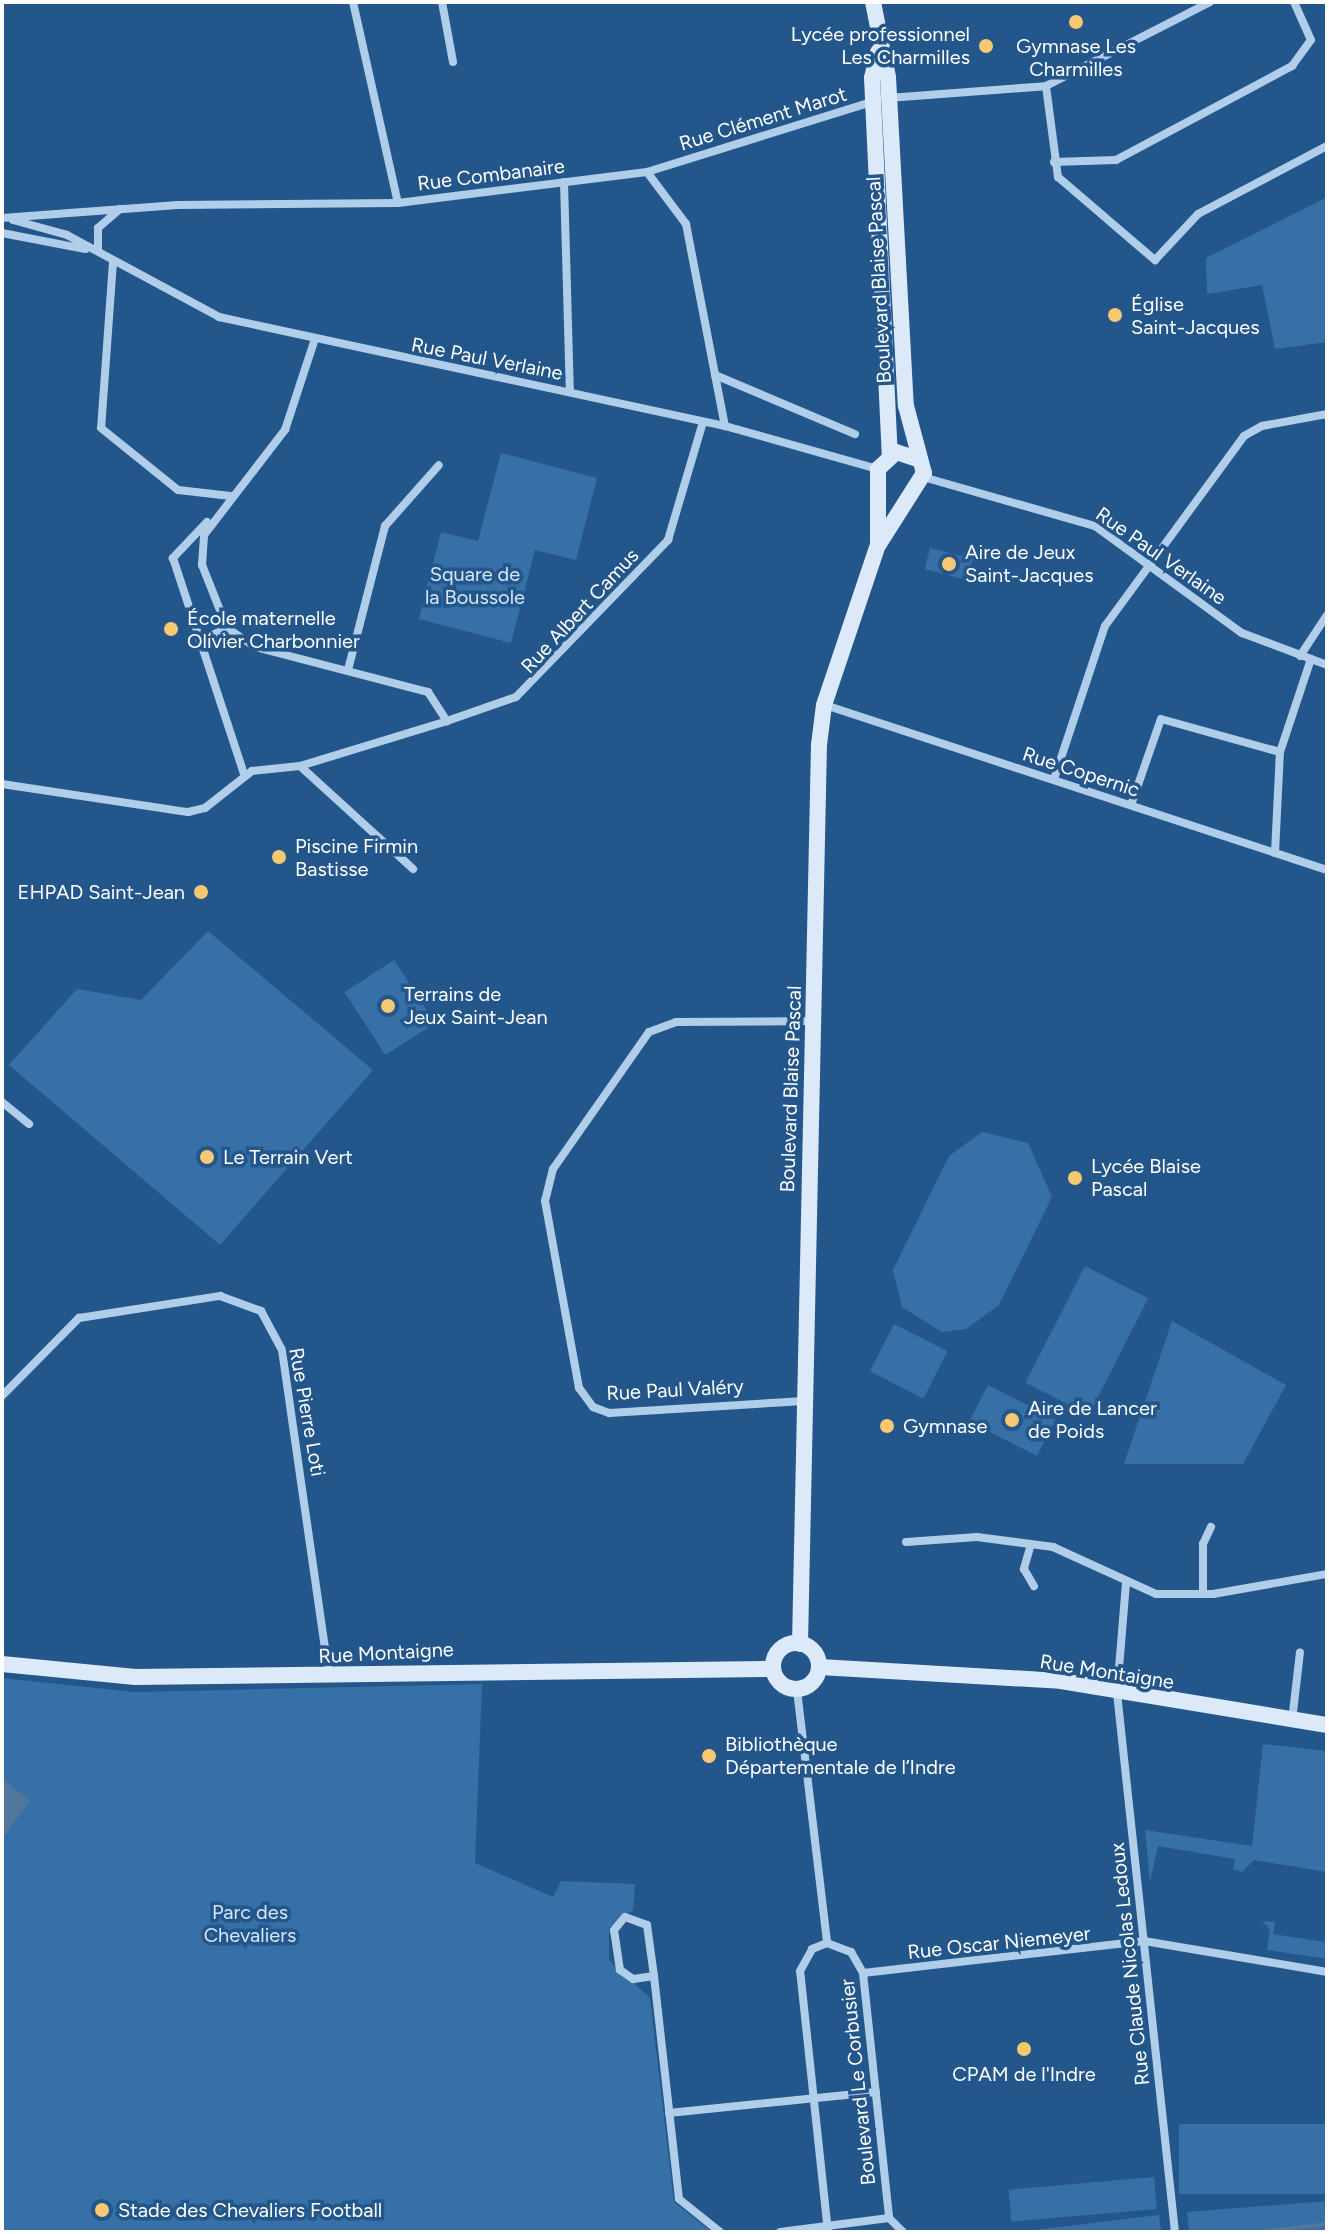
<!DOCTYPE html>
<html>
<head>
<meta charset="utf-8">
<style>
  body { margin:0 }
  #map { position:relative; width:1329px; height:2234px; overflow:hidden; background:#23568a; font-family:Figtree,sans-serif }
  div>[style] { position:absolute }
  .green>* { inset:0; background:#3770a7; transform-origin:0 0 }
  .water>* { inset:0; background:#53769c }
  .stream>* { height:4px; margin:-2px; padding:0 2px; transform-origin:2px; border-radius:2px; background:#53769c }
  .street>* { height:8px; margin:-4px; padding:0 4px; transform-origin:4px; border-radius:4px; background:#b0cdea }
  .secondary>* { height:16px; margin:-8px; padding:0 8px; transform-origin:8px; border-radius:8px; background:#dbe9f8 }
  .secondary>.ring { margin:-8px; padding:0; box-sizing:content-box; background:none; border:16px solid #dbe9f8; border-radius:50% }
  .dots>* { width:22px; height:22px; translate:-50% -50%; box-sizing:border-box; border:4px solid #23568a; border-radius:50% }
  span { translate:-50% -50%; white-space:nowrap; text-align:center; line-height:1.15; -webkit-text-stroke:7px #23568a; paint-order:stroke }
  .poi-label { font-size:20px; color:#fff }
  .right { translate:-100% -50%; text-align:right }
  .left { translate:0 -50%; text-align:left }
  .street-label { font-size:20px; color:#fff }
  .park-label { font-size:20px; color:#d4e6f8 }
  .frame { position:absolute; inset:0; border:4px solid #fff; pointer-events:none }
</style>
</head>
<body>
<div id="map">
  <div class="green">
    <div style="clip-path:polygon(1327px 197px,1327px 342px,1275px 349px,1262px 285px,1207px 294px,1206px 258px)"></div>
    <div style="clip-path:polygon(501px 453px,597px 478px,576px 560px,535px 550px,511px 643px,419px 619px,441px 532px,478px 541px)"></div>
    <div style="left:930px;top:548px;width:44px;height:22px;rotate:14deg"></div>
    <div style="clip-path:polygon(208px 931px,373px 1070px,220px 1245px,9px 1065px,77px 989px,141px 1000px)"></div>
    <div style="left:394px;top:960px;width:75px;height:59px;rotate:57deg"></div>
    <div style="clip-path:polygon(982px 1132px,1028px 1143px,1052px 1197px,999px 1305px,966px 1329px,942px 1332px,902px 1307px,893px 1270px,949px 1156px)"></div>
    <div style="left:1085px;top:1266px;width:71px;height:131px;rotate:27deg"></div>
    <div style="clip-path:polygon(1172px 1321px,1286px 1385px,1243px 1464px,1124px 1464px)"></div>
    <div style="left:894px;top:1324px;width:60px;height:53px;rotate:27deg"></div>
    <div style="left:988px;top:1385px;width:76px;height:41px;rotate:27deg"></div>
    <div style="clip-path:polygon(2px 1678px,134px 1692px,482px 1684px,475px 1863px,553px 1897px,561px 1881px,635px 1884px,633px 1910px,609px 1928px,609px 1960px,650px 1998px,674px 2202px,712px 2232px,2px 2232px)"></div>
    <div style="clip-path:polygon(1263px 1744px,1327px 1751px,1327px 1872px,1254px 1860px,1242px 1872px,1233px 1869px,1235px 1859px,1158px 1846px,1150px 1882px,1145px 1830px,1252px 1846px)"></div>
    <div style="clip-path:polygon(1262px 1921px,1275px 1922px,1273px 1934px,1324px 1942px,1327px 1927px,1327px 1959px,1267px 1950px,1270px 1930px)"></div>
    <div style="left:1327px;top:2124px;width:70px;height:148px;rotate:90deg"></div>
    <div style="left:1154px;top:2177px;width:32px;height:146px;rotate:85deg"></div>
    <div style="clip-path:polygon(1327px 2201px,1327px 2232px,1189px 2232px,1187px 2212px)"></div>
    <div style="clip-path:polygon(1159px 2215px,1161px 2232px,1030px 2232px,1034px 2230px)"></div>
  </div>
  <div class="water">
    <div style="clip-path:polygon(2px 1779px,30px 1800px,2px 1839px)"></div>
  </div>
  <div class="stream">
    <div style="left:1261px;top:2232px;width:66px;rotate:-6.9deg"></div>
  </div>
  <div class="street">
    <div style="left:353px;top:2px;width:206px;rotate:77.4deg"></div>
    <div style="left:442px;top:2px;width:61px;rotate:79.6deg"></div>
    <div style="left:1046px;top:86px;width:92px;rotate:82.5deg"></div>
    <div style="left:1058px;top:177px;width:128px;rotate:40.6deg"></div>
    <div style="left:1155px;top:260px;width:63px;rotate:-46.9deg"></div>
    <div style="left:1198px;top:214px;width:146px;rotate:-27.8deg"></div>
    <div style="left:888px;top:98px;width:158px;rotate:-4.3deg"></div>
    <div style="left:1046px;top:86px;width:184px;rotate:-27.1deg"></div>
    <div style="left:1054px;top:162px;width:62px;rotate:-1.8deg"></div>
    <div style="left:1116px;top:160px;width:200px;rotate:-28.1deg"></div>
    <div style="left:1292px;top:66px;width:32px;rotate:-54deg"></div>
    <div style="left:1311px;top:40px;width:42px;rotate:-114.1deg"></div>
    <div style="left:647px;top:172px;width:239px;rotate:-17.3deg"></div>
    <div style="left:564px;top:182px;width:210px;rotate:88.4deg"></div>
    <div style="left:2px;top:218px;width:176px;rotate:-4.2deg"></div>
    <div style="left:178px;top:205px;width:220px;rotate:-0.5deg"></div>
    <div style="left:398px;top:203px;width:251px;rotate:-7.1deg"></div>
    <div style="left:647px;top:172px;width:65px;rotate:53.1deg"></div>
    <div style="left:686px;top:224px;width:206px;rotate:79.1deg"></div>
    <div style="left:13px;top:220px;width:56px;rotate:15.5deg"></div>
    <div style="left:67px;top:235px;width:173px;rotate:28.3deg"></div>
    <div style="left:219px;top:317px;width:518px;rotate:12.16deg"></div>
    <div style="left:725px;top:426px;width:159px;rotate:15.7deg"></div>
    <div style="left:2px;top:233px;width:85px;rotate:10.9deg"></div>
    <div style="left:98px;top:251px;width:23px;rotate:-90deg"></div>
    <div style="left:98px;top:228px;width:29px;rotate:-41deg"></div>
    <div style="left:113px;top:262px;width:166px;rotate:94.1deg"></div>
    <div style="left:101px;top:428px;width:99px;rotate:38.8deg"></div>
    <div style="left:178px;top:490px;width:53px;rotate:6.5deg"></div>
    <div style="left:715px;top:375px;width:152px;rotate:22.9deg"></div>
    <div style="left:923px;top:477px;width:179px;rotate:15.9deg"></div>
    <div style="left:1095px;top:526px;width:182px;rotate:36.1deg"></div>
    <div style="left:1242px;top:633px;width:91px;rotate:20.6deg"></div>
    <div style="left:207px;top:522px;width:50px;rotate:133.4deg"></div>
    <div style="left:173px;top:558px;width:227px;rotate:71.8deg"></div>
    <div style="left:227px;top:628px;width:34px;rotate:34deg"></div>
    <div style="left:255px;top:647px;width:179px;rotate:14.6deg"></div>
    <div style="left:428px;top:692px;width:35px;rotate:57deg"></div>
    <div style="left:447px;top:721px;width:73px;rotate:-19.2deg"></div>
    <div style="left:516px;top:697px;width:219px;rotate:-45.9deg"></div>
    <div style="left:668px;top:540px;width:123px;rotate:-73.5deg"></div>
    <div style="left:200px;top:641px;width:30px;rotate:-26deg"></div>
    <div style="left:227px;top:628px;width:68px;rotate:-111.6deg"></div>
    <div style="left:202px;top:565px;width:30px;rotate:-86deg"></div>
    <div style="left:204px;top:535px;width:133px;rotate:-52.4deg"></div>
    <div style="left:285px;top:430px;width:96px;rotate:-71.8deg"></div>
    <div style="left:1300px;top:656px;width:49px;rotate:-56.6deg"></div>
    <div style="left:348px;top:670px;width:149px;rotate:-75.6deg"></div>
    <div style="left:385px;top:526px;width:81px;rotate:-48.5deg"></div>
    <div style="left:825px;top:705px;width:528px;rotate:18.19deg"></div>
    <div style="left:300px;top:766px;width:153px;rotate:42.3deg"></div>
    <div style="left:1054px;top:779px;width:161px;rotate:-71.6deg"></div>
    <div style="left:1105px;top:626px;width:235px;rotate:-53.8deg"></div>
    <div style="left:1244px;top:436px;width:21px;rotate:-29deg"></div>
    <div style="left:1262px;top:426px;width:66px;rotate:-10.5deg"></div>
    <div style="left:2px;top:784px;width:188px;rotate:8.6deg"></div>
    <div style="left:188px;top:812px;width:17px;rotate:-13deg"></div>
    <div style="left:205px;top:808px;width:60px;rotate:-38.2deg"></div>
    <div style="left:252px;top:771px;width:48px;rotate:-5.9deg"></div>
    <div style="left:300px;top:766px;width:154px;rotate:-17deg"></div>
    <div style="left:1131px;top:805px;width:91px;rotate:-70.8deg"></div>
    <div style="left:1161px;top:719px;width:123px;rotate:15.5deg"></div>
    <div style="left:1275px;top:853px;width:101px;rotate:-87.2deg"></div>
    <div style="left:1280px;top:752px;width:98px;rotate:-71.6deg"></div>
    <div style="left:2px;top:1102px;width:35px;rotate:39deg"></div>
    <div style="left:2px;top:1396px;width:110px;rotate:-45.4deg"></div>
    <div style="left:79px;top:1318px;width:143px;rotate:-8.9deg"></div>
    <div style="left:220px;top:1296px;width:44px;rotate:20.1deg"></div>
    <div style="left:261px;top:1311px;width:44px;rotate:61.7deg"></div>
    <div style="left:282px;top:1350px;width:328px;rotate:81.8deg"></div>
    <div style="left:804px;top:1401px;width:195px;rotate:176.5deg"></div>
    <div style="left:609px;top:1413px;width:17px;rotate:-159deg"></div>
    <div style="left:593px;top:1407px;width:24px;rotate:-126deg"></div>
    <div style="left:579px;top:1388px;width:190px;rotate:-100.3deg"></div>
    <div style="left:545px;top:1201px;width:33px;rotate:-76deg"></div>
    <div style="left:553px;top:1169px;width:167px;rotate:-55deg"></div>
    <div style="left:649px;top:1032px;width:29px;rotate:-20deg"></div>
    <div style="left:676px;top:1022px;width:138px;rotate:-0.4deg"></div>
    <div style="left:906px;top:1542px;width:71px;rotate:-4deg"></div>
    <div style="left:977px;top:1537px;width:77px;rotate:7.5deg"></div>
    <div style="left:1053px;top:1547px;width:113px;rotate:24.5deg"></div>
    <div style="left:1156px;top:1594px;width:57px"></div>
    <div style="left:1213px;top:1594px;width:116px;rotate:-10deg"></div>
    <div style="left:1031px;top:1544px;width:26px;rotate:106deg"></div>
    <div style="left:1024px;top:1569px;width:20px;rotate:60deg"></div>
    <div style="left:1126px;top:1583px;width:110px;rotate:94.7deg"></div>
    <div style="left:1117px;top:1693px;width:542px;rotate:83.86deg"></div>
    <div style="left:1203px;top:1594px;width:50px;rotate:-90deg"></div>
    <div style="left:1203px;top:1544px;width:19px;rotate:-65deg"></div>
    <div style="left:797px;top:1690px;width:255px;rotate:83.2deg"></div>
    <div style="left:1292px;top:1721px;width:69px;rotate:-83.4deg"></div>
    <div style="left:863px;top:1973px;width:283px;rotate:-6.5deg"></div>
    <div style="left:1144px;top:1941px;width:186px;rotate:9.6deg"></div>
    <div style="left:654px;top:1976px;width:21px;rotate:172deg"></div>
    <div style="left:633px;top:1979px;width:16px;rotate:-145deg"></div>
    <div style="left:620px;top:1970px;width:40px;rotate:-98.5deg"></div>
    <div style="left:614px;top:1930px;width:17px;rotate:-50deg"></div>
    <div style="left:625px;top:1917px;width:23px;rotate:20deg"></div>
    <div style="left:647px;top:1925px;width:51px;rotate:82.2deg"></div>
    <div style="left:654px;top:1976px;width:224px;rotate:83.6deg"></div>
    <div style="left:679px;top:2199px;width:53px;rotate:38.8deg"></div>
    <div style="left:669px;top:2113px;width:208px;rotate:-5.8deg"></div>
    <div style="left:780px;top:2232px;width:110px;rotate:-7.3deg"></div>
    <div style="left:828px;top:2232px;width:262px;rotate:-96.1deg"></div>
    <div style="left:800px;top:1971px;width:25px;rotate:-61deg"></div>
    <div style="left:812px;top:1949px;width:16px;rotate:-22deg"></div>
    <div style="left:827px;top:1943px;width:26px;rotate:21deg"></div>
    <div style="left:851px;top:1952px;width:24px;rotate:60deg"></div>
    <div style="left:863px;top:1973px;width:246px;rotate:83.9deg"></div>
    <div style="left:889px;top:2218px;width:20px;rotate:45deg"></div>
  </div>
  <div class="secondary">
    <div style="left:873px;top:2px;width:76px;rotate:78.7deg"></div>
    <div style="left:888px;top:77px;width:329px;rotate:86.9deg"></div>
    <div style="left:906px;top:406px;width:69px;rotate:75deg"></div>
    <div style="left:924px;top:473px;width:84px;rotate:122.4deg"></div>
    <div style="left:878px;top:52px;width:27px;rotate:103deg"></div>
    <div style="left:872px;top:78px;width:376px;rotate:87.3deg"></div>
    <div class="ring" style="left:773px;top:1643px;width:30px;height:30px"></div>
    <div style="left:800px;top:1644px;width:899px;rotate:-88.79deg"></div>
    <div style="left:819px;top:745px;width:40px;rotate:-82.9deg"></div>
    <div style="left:824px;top:705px;width:169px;rotate:-71.4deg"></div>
    <div style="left:878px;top:545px;width:76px;rotate:-90deg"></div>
    <div style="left:878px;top:469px;width:25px;rotate:-43deg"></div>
    <div style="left:896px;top:452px;width:23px;rotate:18deg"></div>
    <div style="left:2px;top:1664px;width:134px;rotate:5.6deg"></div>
    <div style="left:135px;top:1677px;width:638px;rotate:-0.72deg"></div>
    <div style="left:820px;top:1667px;width:241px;rotate:3.3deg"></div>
    <div style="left:1061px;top:1681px;width:270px;rotate:9.4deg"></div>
  </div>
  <div class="dots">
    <div style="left:1076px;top:22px;background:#f6c872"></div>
    <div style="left:986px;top:46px;background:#f6c872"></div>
    <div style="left:1115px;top:315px;background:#f6c872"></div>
    <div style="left:949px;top:564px;background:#f6c872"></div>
    <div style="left:171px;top:629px;background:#f6c872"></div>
    <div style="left:279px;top:857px;background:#f6c872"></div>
    <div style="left:201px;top:892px;background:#f6c872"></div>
    <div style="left:388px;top:1006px;background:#f6c872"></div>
    <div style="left:207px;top:1157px;background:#f6c872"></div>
    <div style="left:1075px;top:1178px;background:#f6c872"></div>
    <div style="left:1012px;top:1420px;background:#f6c872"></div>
    <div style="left:887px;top:1426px;background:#f6c872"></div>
    <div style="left:709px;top:1756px;background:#f6c872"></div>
    <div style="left:1024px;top:2049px;background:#f6c872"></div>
    <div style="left:102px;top:2210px;background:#f6c872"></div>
  </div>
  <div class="poi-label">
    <span class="right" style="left:970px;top:46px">Lycée professionnel<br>Les Charmilles</span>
    <span style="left:1076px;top:58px">Gymnase Les<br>Charmilles</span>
    <span class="left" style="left:1131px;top:316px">Église<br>Saint-Jacques</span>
    <span class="left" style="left:965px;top:564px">Aire de Jeux<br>Saint-Jacques</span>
    <span class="left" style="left:187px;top:630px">École maternelle<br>Olivier Charbonnier</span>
    <span class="left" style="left:295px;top:858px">Piscine Firmin<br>Bastisse</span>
    <span class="right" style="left:185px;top:892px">EHPAD Saint-Jean</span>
    <span class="left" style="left:404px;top:1006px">Terrains de<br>Jeux Saint-Jean</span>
    <span class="left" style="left:223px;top:1157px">Le Terrain Vert</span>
    <span class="left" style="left:1091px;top:1178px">Lycée Blaise<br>Pascal</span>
    <span class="left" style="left:1028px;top:1420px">Aire de Lancer<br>de Poids</span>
    <span class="left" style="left:903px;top:1426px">Gymnase</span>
    <span class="left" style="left:725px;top:1756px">Bibliothèque<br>Départementale de l’Indre</span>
    <span style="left:1024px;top:2074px">CPAM de l'Indre</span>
    <span class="left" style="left:118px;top:2210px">Stade des Chevaliers Football</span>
  </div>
  <div class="street-label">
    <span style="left:763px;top:119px;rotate:-17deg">Rue Clément Marot</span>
    <span style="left:491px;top:175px;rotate:-7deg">Rue Combanaire</span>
    <span style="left:879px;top:280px;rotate:-93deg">Boulevard Blaise Pascal</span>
    <span style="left:487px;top:359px;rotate:11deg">Rue Paul Verlaine</span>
    <span style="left:1161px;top:556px;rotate:35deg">Rue Paul Verlaine</span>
    <span style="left:580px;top:611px;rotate:-47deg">Rue Albert Camus</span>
    <span style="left:1081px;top:772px;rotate:18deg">Rue Copernic</span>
    <span style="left:791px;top:1089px;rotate:-88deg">Boulevard Blaise Pascal</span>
    <span style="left:675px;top:1390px;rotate:-3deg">Rue Paul Valéry</span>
    <span style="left:307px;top:1412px;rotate:80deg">Rue Pierre Loti</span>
    <span style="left:386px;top:1653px;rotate:-3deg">Rue Montaigne</span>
    <span style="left:1107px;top:1672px;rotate:9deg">Rue Montaigne</span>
    <span style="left:999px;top:1943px;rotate:-6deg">Rue Oscar Niemeyer</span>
    <span style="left:1130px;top:1964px;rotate:-96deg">Rue Claude Nicolas Ledoux</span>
    <span style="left:858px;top:2082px;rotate:-96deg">Boulevard Le Corbusier</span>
  </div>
  <div class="park-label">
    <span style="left:475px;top:586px">Square de<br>la Boussole</span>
    <span style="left:250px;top:1924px">Parc des<br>Chevaliers</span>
  </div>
  <div class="frame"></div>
</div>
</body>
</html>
